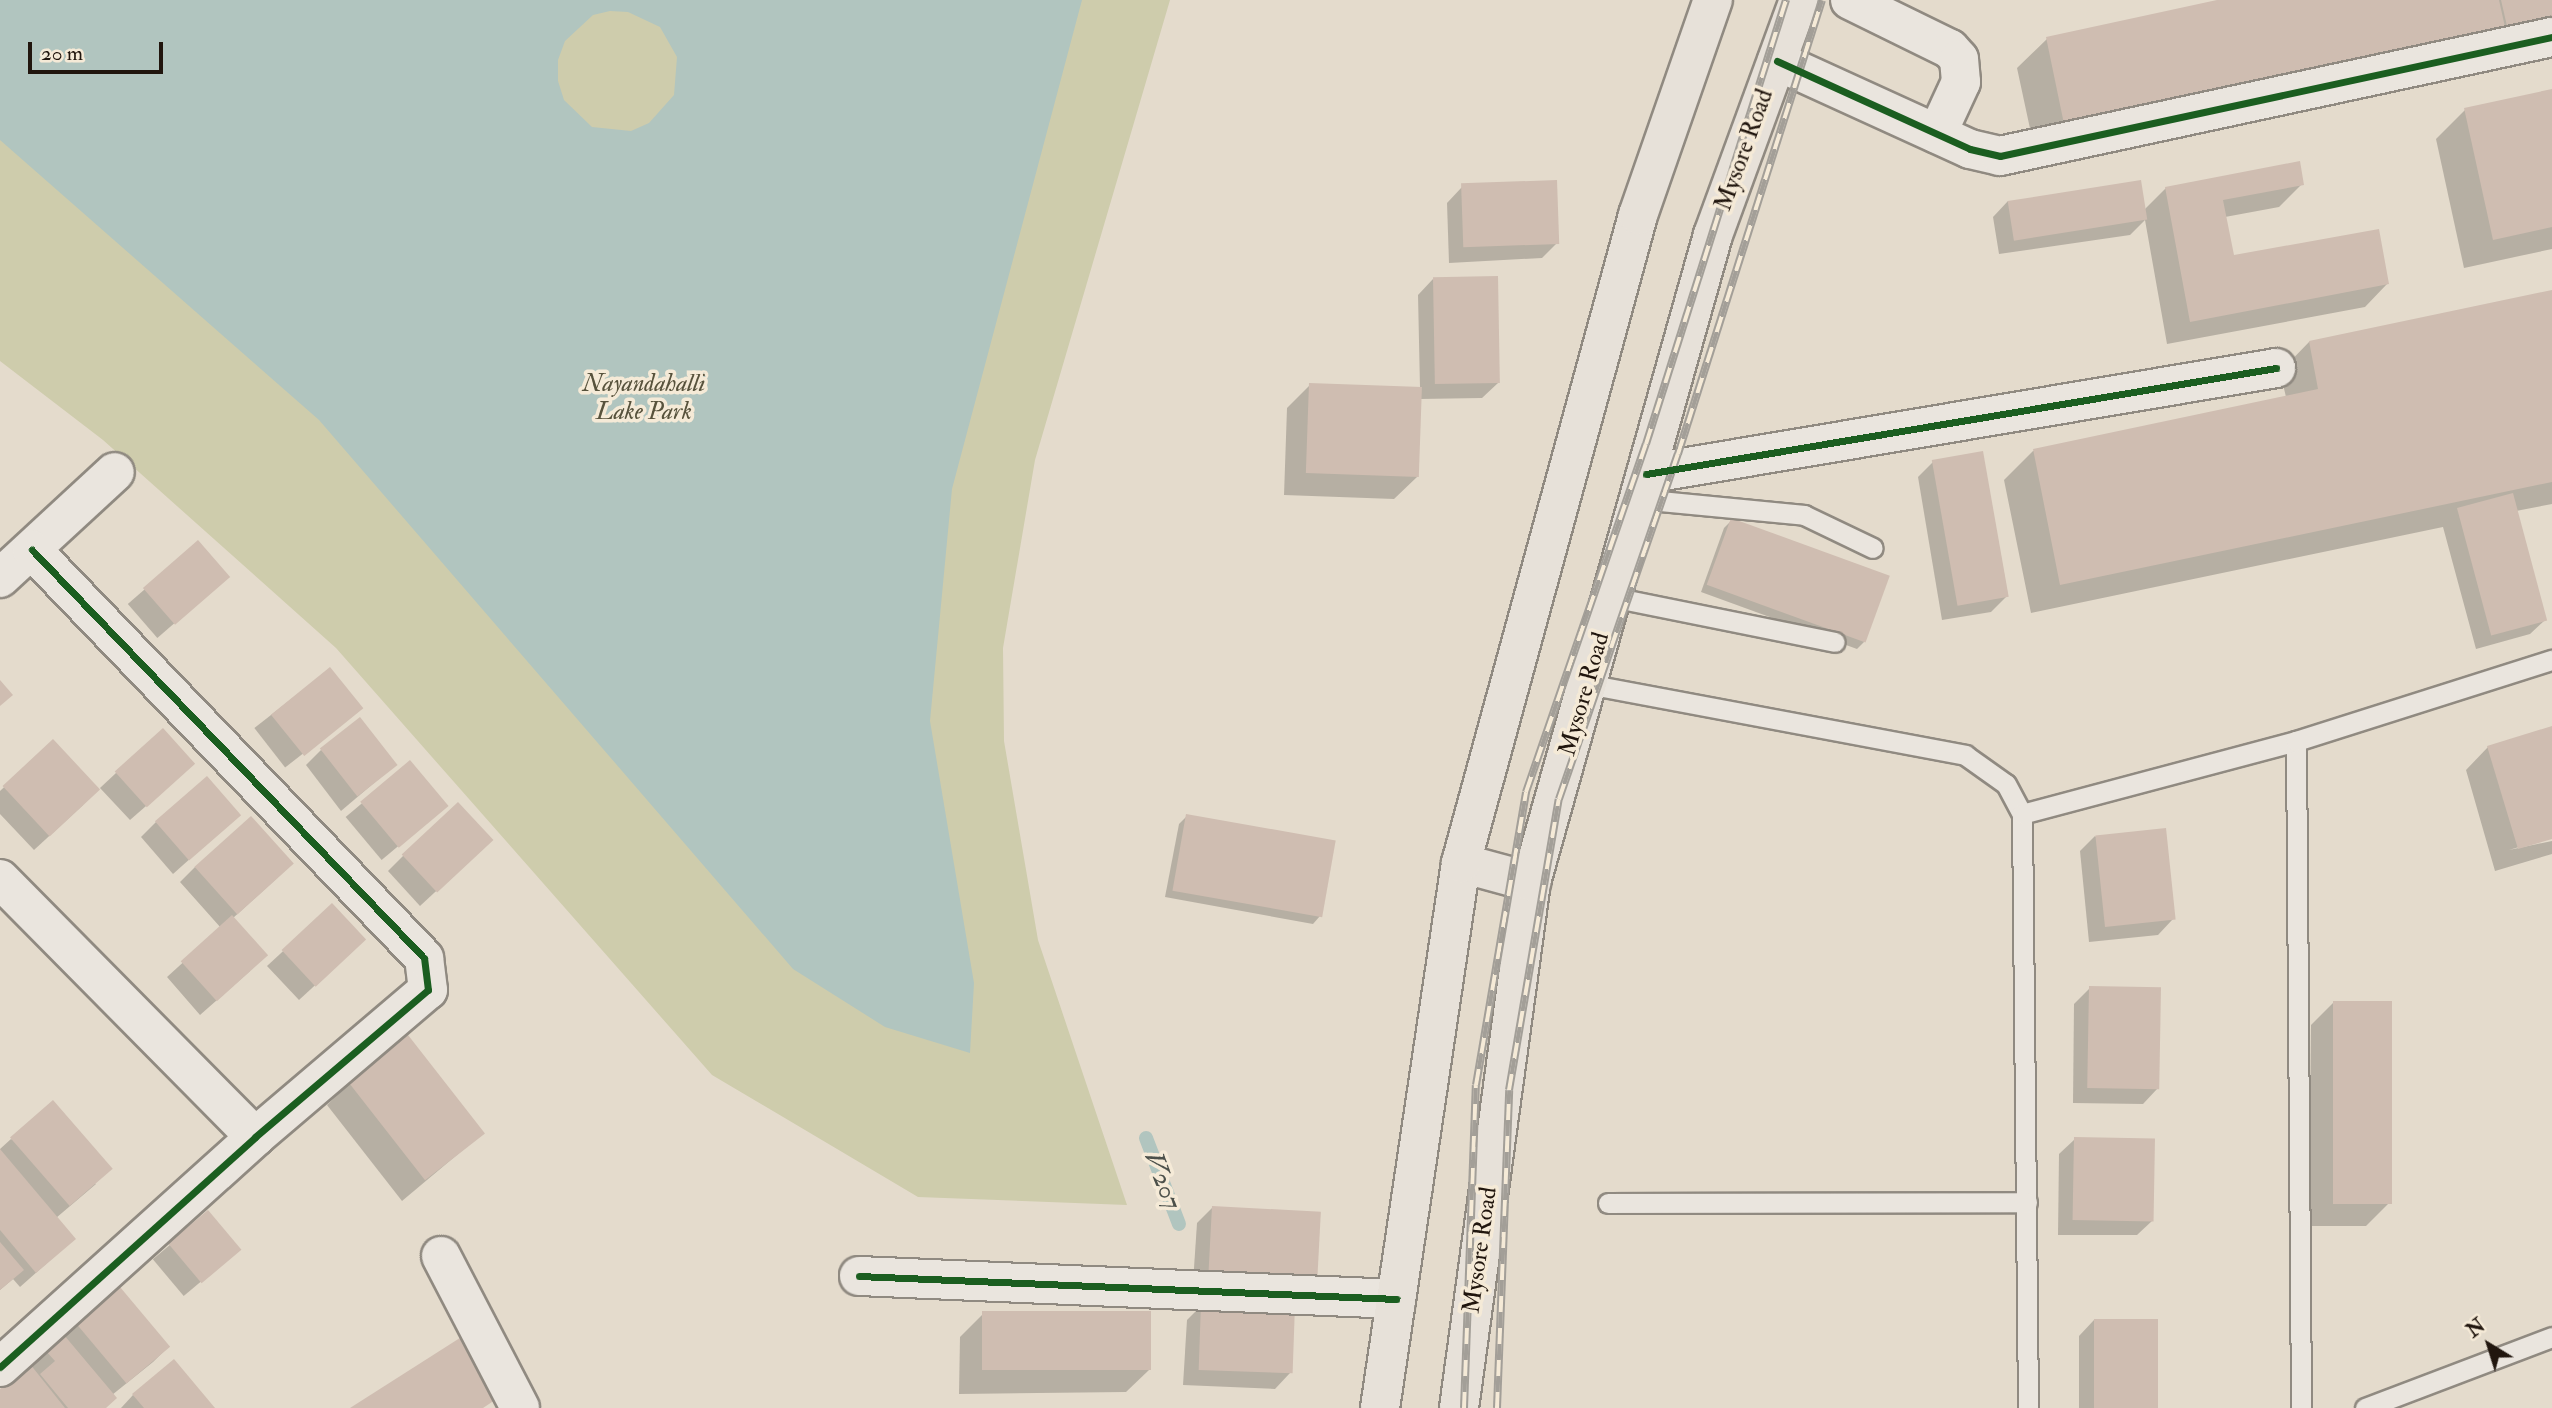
<!DOCTYPE html>
<html>
<head>
<meta charset="utf-8">
<style>
  body { margin:0 }
  #map { position:relative; width:2552px; height:1408px; overflow:hidden; background:#e4dbcc; font-family:"IM FELL Double Pica",serif }
  div>[style] { position:absolute }
  .green>* { inset:0; background:#ceccac }
  .water>* { inset:0; background:#b1c5bf }
  .shadow>* { inset:0; background:#0003; transform-origin:0 0 }
  .stream>* { height:14px; margin:-7px; padding:0 7px; transform-origin:7px; border-radius:7px; background:#b1c5bf }
  .building>* { inset:0; background:#cfbdb1; transform-origin:0 0 }
  .roads { filter:drop-shadow(2px 0 #908a81) drop-shadow(-2px 0 #908a81) drop-shadow(0 2px #908a81) drop-shadow(0 -2px #908a81) }
  .service>* { height:19px; margin:-9.5px; padding:0 9.5px; transform-origin:9.5px; border-radius:9.5px; background:#eae5de }
  .minor>* { height:38px; margin:-19px; padding:0 19px; transform-origin:19px; border-radius:19px; background:#eae5de }
  .trunk>* { height:38px; margin:-19px; padding:0 19px; transform-origin:19px; border-radius:19px; background:#e7e1d9 }
  .rail>* { height:8px; margin-top:-4px; transform-origin:0; background:repeating-linear-gradient(90deg,#f5ead7 0 16px,#a39f98 0 32px); box-sizing:border-box; border-block:2px solid #a39f98 }
  .cycleway>* { height:7px; margin:-3.5px; padding:0 3.5px; transform-origin:3.5px; border-radius:3.5px; background:#1b5e20 }
  span { translate:-50% -50%; white-space:nowrap; text-align:center; line-height:1.15; -webkit-text-stroke:7px #f5ead7; paint-order:stroke }
  .street-label { font-size:24px; color:#21160e }
  .park-label { font-size:24px; color:#57523c; font-style:italic }
  .water-label { font-size:26px; color:#4c504a; font-style:italic }
  .north { position:absolute; left:2454px; top:1310px; width:70px; height:70px; -webkit-text-stroke:5px #f5ead7; paint-order:stroke; rotate:322deg; font-size:19px; font-weight:700; line-height:28px; text-align:center; color:#21160e }
  .north::after { content:''; display:block; margin:auto; width:24px; height:32px; background:#21160e; clip-path:polygon(50% 0,100% 100%,50% 72%,0 100%) }
  .scale { position:absolute; left:28px; top:42px; width:135px; height:32px; box-sizing:border-box; border:4px solid #21160e; border-top:0; padding-left:9px; font-size:21px; line-height:24px; white-space:nowrap; color:#21160e; -webkit-text-stroke:5px #f5ead7; paint-order:stroke }
</style>
</head>
<body>
<div id="map">
  <div class="green">
    <div style="clip-path:polygon(0 0,1170px 0,1035px 460px,1003px 648px,1004px 741px,1038px 940px,1127px 1205px,918px 1197px,712px 1075px,336px 648px,103px 440px,0 361px)"></div>
  </div>
  <div class="water">
    <div style="clip-path:polygon(evenodd,0 0,1082px 0,952px 489px,930px 721px,974px 983px,970px 1053px,885px 1027px,793px 969px,319px 420px,0 140px,0 0,610px 11px,628px 12px,660px 27px,677px 57px,674px 95px,649px 123px,631px 131px,592px 127px,564px 100px,558px 81px,558px 60px,565px 41px,593px 15px,610px 11px)"></div>
  </div>
  <div class="shadow">
    <div style="clip-path:polygon(evenodd,2226px 0,2552px 0,2474px 55px,2035px 152px,2017px 68px,2047px 39px,2226px 0,2472px 32px,2472px 36px,2056px 127px,2055px 124px,2472px 32px)"></div>
    <div style="clip-path:polygon(2552px 90px,2552px 249px,2464px 268px,2436px 139px,2465px 110px)"></div>
    <div style="clip-path:polygon(2302px 184px,2279px 207px,2225px 217px,2232px 258px,2387px 284px,2365px 307px,2167px 344px,2145px 220px,2130px 235px,1999px 254px,1993px 217px,2008px 201px,2144px 210px,2166px 188px)"></div>
    <div style="clip-path:polygon(1462px 187px,1557px 243px,1542px 258px,1449px 263px,1447px 203px)"></div>
    <div style="clip-path:polygon(1433px 279px,1498px 383px,1482px 398px,1420px 399px,1417px 477px,1394px 499px,1284px 495px,1287px 408px,1310px 385px,1420px 388px,1418px 295px)"></div>
    <div style="clip-path:polygon(2552px 292px,2552px 504px,2516px 511px,2546px 619px,2530px 634px,2476px 649px,2443px 527px,2031px 613px,2004px 480px,2033px 451px,2286px 397px,2280px 372px,2309px 342px)"></div>
    <div style="clip-path:polygon(1933px 462px,2007px 596px,1991px 612px,1942px 620px,1918px 477px)"></div>
    <div style="clip-path:polygon(1732px 520px,1865px 641px,1857px 649px,1701px 592px,1724px 528px)"></div>
    <div style="left:198px;top:543px;width:45px;height:93px;rotate:49deg"></div>
    <div style="left:330px;top:669px;width:50px;height:96px;rotate:52deg"></div>
    <div style="clip-path:polygon(2552px 728px,2552px 837px,2509px 850px,2552px 841px,2552px 854px,2495px 871px,2466px 770px,2488px 747px)"></div>
    <div style="clip-path:polygon(53px 742px,83px 805px,34px 850px,0 814px,0 791px)"></div>
    <div style="clip-path:polygon(321px 750px,395px 765px,341px 811px,306px 765px)"></div>
    <div style="left:410px;top:763px;width:56px;height:84px;rotate:50deg"></div>
    <div style="clip-path:polygon(116px 773px,177px 779px,130px 820px,100px 788px)"></div>
    <div style="clip-path:polygon(239px 815px,173px 874px,141px 837px,156px 822px)"></div>
    <div style="clip-path:polygon(1187px 816px,1320px 916px,1313px 924px,1165px 897px,1179px 824px)"></div>
    <div style="clip-path:polygon(2095px 836px,2173px 919px,2158px 935px,2089px 942px,2080px 851px)"></div>
    <div style="clip-path:polygon(475px 855px,420px 906px,388px 871px,403px 856px)"></div>
    <div style="clip-path:polygon(195px 867px,276px 879px,233px 918px,250px 971px,200px 1015px,167px 977px,221px 928px,180px 882px)"></div>
    <div style="clip-path:polygon(332px 906px,348px 955px,299px 1000px,267px 966px)"></div>
    <div style="clip-path:polygon(2090px 988px,2158px 1088px,2143px 1104px,2073px 1103px,2074px 1004px)"></div>
    <div style="clip-path:polygon(2334px 1002px,2388px 1204px,2366px 1226px,2309px 1226px,2311px 1025px)"></div>
    <div style="clip-path:polygon(350px 1083px,483px 1133px,402px 1201px,327px 1105px)"></div>
    <div style="clip-path:polygon(11px 1139px,96px 1184px,56px 1218px,74px 1239px,20px 1287px,13px 1279px,0 1290px,0 1149px)"></div>
    <div style="clip-path:polygon(2075px 1139px,2153px 1220px,2137px 1235px,2058px 1235px,2059px 1154px)"></div>
    <div style="clip-path:polygon(1212px 1208px,1319px 1214px,1192px 1298px,1197px 1223px)"></div>
    <div style="left:208px;top:1213px;width:48px;height:72px;rotate:50deg"></div>
    <div style="clip-path:polygon(120px 1289px,168px 1347px,153px 1362px,112px 1395px,105px 1408px,0 1408px,0 1391px)"></div>
    <div style="clip-path:polygon(1202px 1305px,1290px 1373px,1275px 1389px,1183px 1385px,1187px 1320px)"></div>
    <div style="clip-path:polygon(983px 1314px,1149px 1370px,1126px 1392px,959px 1394px,960px 1337px)"></div>
    <div style="clip-path:polygon(2094px 1320px,2156px 1408px,2079px 1408px,2079px 1336px)"></div>
    <div style="clip-path:polygon(133px 1395px,212px 1408px,121px 1408px)"></div>
  </div>
  <div class="stream">
    <div style="left:1146px;top:1138px;width:92px;rotate:69deg"></div>
  </div>
  <div class="building">
    <div style="clip-path:polygon(2217px 0,2499px 0,2505px 27px,2064px 124px,2046px 37px)"></div>
    <div style="clip-path:polygon(2501px 0,2552px 0,2552px 29px,2510px 39px)"></div>
    <div style="clip-path:polygon(2552px 89px,2552px 227px,2493px 240px,2464px 108px)"></div>
    <div style="clip-path:polygon(2300px 161px,2304px 185px,2223px 200px,2234px 255px,2379px 229px,2389px 284px,2190px 322px,2165px 187px)"></div>
    <div style="left:1557px;top:180px;width:64px;height:96px;rotate:88deg"></div>
    <div style="left:2141px;top:180px;width:40px;height:135px;rotate:81deg"></div>
    <div style="left:1498px;top:276px;width:107px;height:65px;rotate:89deg"></div>
    <div style="clip-path:polygon(2552px 290px,2552px 482px,2060px 585px,2033px 449px,2318px 389px,2309px 341px)"></div>
    <div style="left:1309px;top:383px;width:113px;height:90px;rotate:2deg"></div>
    <div style="left:1983px;top:451px;width:148px;height:52px;rotate:80deg"></div>
    <div style="left:2513px;top:493px;width:132px;height:58px;rotate:75deg"></div>
    <div style="left:1731px;top:518px;width:169px;height:71px;rotate:20deg"></div>
    <div style="left:198px;top:540px;width:49px;height:73px;rotate:49deg"></div>
    <div style="left:330px;top:667px;width:53px;height:76px;rotate:51deg"></div>
    <div style="clip-path:polygon(0 680px,13px 695px,0 706px)"></div>
    <div style="left:360px;top:717px;width:61px;height:51px;rotate:52deg"></div>
    <div style="clip-path:polygon(2552px 726px,2552px 839px,2518px 849px,2487px 746px)"></div>
    <div style="left:163px;top:728px;width:48px;height:65px;rotate:48deg"></div>
    <div style="left:53px;top:739px;width:69px;height:69px;rotate:47deg"></div>
    <div style="left:410px;top:760px;width:60px;height:65px;rotate:50deg"></div>
    <div style="left:207px;top:776px;width:52px;height:69px;rotate:49deg"></div>
    <div style="left:458px;top:802px;width:52px;height:77px;rotate:47deg"></div>
    <div style="left:1186px;top:814px;width:152px;height:78px;rotate:10deg"></div>
    <div style="left:251px;top:816px;width:64px;height:76px;rotate:48deg"></div>
    <div style="left:2166px;top:828px;width:92px;height:71px;rotate:84deg"></div>
    <div style="left:332px;top:903px;width:50px;height:69px;rotate:47deg"></div>
    <div style="left:232px;top:915px;width:54px;height:69px;rotate:48deg"></div>
    <div style="left:2089px;top:986px;width:72px;height:102px;rotate:1deg"></div>
    <div style="left:2333px;top:1001px;width:59px;height:203px"></div>
    <div style="left:408px;top:1035px;width:125px;height:76px;rotate:52deg"></div>
    <div style="left:53px;top:1100px;width:91px;height:57px;rotate:49deg"></div>
    <div style="left:2074px;top:1137px;width:81px;height:83px;rotate:1deg"></div>
    <div style="clip-path:polygon(0 1149px,76px 1239px,36px 1273px,0 1230px)"></div>
    <div style="left:1212px;top:1206px;width:109px;height:78px;rotate:3deg"></div>
    <div style="left:208px;top:1210px;width:52px;height:52px;rotate:50deg"></div>
    <div style="clip-path:polygon(0 1242px,24px 1270px,0 1290px)"></div>
    <div style="left:120px;top:1287px;width:78px;height:57px;rotate:50deg"></div>
    <div style="left:1201px;top:1303px;width:94px;height:67px;rotate:2deg"></div>
    <div style="left:1151px;top:1311px;width:59px;height:169px;rotate:90deg"></div>
    <div style="left:2094px;top:1319px;width:64px;height:89px"></div>
    <div style="clip-path:polygon(64px 1335px,117px 1398px,106px 1408px,68px 1408px,40px 1374px,55px 1361px,45px 1350px)"></div>
    <div style="clip-path:polygon(463px 1336px,501px 1396px,483px 1408px,350px 1408px)"></div>
    <div style="clip-path:polygon(174px 1359px,215px 1408px,144px 1408px,132px 1394px)"></div>
    <div style="clip-path:polygon(30px 1364px,65px 1408px,0 1408px,0 1389px)"></div>
  </div>
  <div class="roads">
    <div class="service">
      <div style="left:1639px;top:499px;width:166px;rotate:5.5deg"></div>
      <div style="left:1804px;top:515px;width:76px;rotate:25.6deg"></div>
      <div style="left:1612px;top:597px;width:227px;rotate:11.4deg"></div>
      <div style="left:1587px;top:684px;width:385px;rotate:10.6deg"></div>
      <div style="left:1965px;top:755px;width:50px;rotate:35.3deg"></div>
      <div style="left:2006px;top:784px;width:34px;rotate:62deg"></div>
      <div style="left:2022px;top:814px;width:594px;rotate:89.42deg"></div>
      <div style="left:2296px;top:741px;width:667px;rotate:89.57deg"></div>
      <div style="left:2022px;top:814px;width:284px;rotate:-14.9deg"></div>
      <div style="left:2296px;top:741px;width:269px;rotate:-17.6deg"></div>
      <div style="left:1608px;top:1203px;width:419px;rotate:-0.1deg"></div>
      <div style="left:2365px;top:1408px;width:200px;rotate:-20.8deg"></div>
    </div>
    <div class="minor">
      <div style="left:1850px;top:0;width:111px;rotate:26.1deg"></div>
      <div style="left:1950px;top:49px;width:13px;rotate:48deg"></div>
      <div style="left:1959px;top:59px;width:23px;rotate:85deg"></div>
      <div style="left:1961px;top:82px;width:57px;rotate:114.8deg"></div>
      <div style="left:1777px;top:61px;width:212px;rotate:24.5deg"></div>
      <div style="left:1970px;top:149px;width:31px;rotate:13deg"></div>
      <div style="left:2000px;top:156px;width:565px;rotate:-12.17deg"></div>
      <div style="left:1646px;top:474px;width:639px;rotate:-9.55deg"></div>
      <div style="left:0;top:578px;width:156px;rotate:-42.7deg"></div>
      <div style="left:0;top:879px;width:363px;rotate:45.3deg"></div>
      <div style="left:441px;top:1256px;width:171px;rotate:62.5deg"></div>
      <div style="left:859px;top:1276px;width:538px;rotate:2.45deg"></div>
      <div style="left:0;top:1367px;width:343px;rotate:-42deg"></div>
      <div style="left:255px;top:1137px;width:227px;rotate:-40.4deg"></div>
      <div style="left:428px;top:990px;width:32px;rotate:-97deg"></div>
      <div style="left:424px;top:958px;width:566px;rotate:-133.85deg"></div>
    </div>
    <div class="trunk">
      <div style="left:1461px;top:863px;width:73px;rotate:15.2deg"></div>
      <div style="left:1380px;top:1408px;width:551px;rotate:-81.55deg"></div>
      <div style="left:1461px;top:863px;width:672px;rotate:-74.72deg"></div>
      <div style="left:1638px;top:215px;width:228px;rotate:-70.8deg"></div>
      <div style="left:1459px;top:1408px;width:531px;rotate:-82.21deg"></div>
      <div style="left:1531px;top:882px;width:672px;rotate:-74.29deg"></div>
      <div style="left:1713px;top:235px;width:250px;rotate:-69.9deg"></div>
    </div>
  </div>
  <div class="rail">
    <div style="left:1464px;top:1408px;width:323px;rotate:-87.9deg"></div>
    <div style="left:1476px;top:1085px;width:297px;rotate:-80.3deg"></div>
    <div style="left:1526px;top:792px;width:368px;rotate:-71deg"></div>
    <div style="left:1646px;top:444px;width:466px;rotate:-72.5deg"></div>
    <div style="left:1497px;top:1408px;width:318px;rotate:-87.8deg"></div>
    <div style="left:1509px;top:1090px;width:295px;rotate:-80.3deg"></div>
    <div style="left:1559px;top:799px;width:365px;rotate:-71deg"></div>
    <div style="left:1678px;top:454px;width:476px;rotate:-72.4deg"></div>
  </div>
  <div class="cycleway">
    <div style="left:1777px;top:61px;width:212px;rotate:24.5deg"></div>
    <div style="left:1970px;top:149px;width:31px;rotate:13deg"></div>
    <div style="left:2000px;top:156px;width:565px;rotate:-12.17deg"></div>
    <div style="left:1646px;top:474px;width:639px;rotate:-9.55deg"></div>
    <div style="left:859px;top:1276px;width:538px;rotate:2.45deg"></div>
    <div style="left:0;top:1367px;width:343px;rotate:-42deg"></div>
    <div style="left:255px;top:1137px;width:227px;rotate:-40.4deg"></div>
    <div style="left:428px;top:990px;width:32px;rotate:-97deg"></div>
    <div style="left:424px;top:958px;width:566px;rotate:-133.85deg"></div>
  </div>
  <div class="street-label">
    <span style="left:1744px;top:150px;rotate:-70deg">Mysore Road</span>
    <span style="left:1584px;top:694px;rotate:-74deg">Mysore Road</span>
    <span style="left:1480px;top:1250px;rotate:-82deg">Mysore Road</span>
  </div>
  <div class="park-label">
    <span style="left:644px;top:398px">Nayandahalli<br>Lake Park</span>
  </div>
  <div class="water-label">
    <span style="left:1162px;top:1181px;rotate:69deg">V207</span>
  </div>
  <div class="north">N</div>
  <div class="scale">20 m</div>
</div>
</body>
</html>
